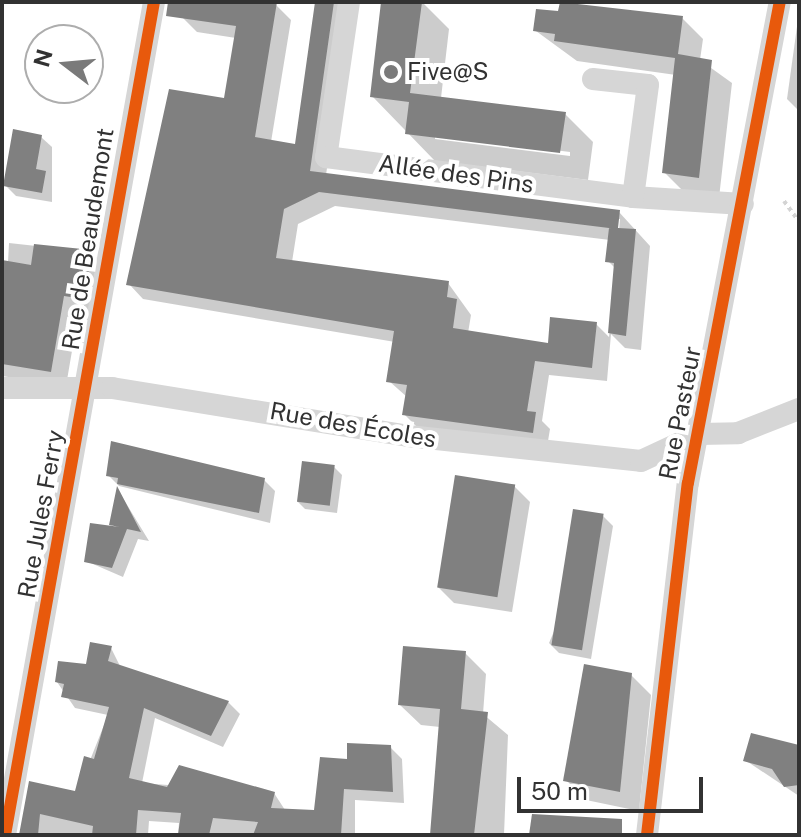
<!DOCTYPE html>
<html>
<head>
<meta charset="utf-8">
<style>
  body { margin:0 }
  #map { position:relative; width:801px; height:837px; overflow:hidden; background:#fff; font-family:"Public Sans",sans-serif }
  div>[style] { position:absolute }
  .shadow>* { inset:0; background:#0003 }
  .building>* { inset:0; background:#808080; transform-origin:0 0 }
  .path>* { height:4px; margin-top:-2px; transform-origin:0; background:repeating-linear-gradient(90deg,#d4d4d4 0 4px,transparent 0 8px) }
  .minor>* { height:22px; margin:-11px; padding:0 11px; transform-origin:11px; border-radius:11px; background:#d6d6d6 }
  .cycleway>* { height:12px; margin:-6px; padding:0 6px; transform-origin:6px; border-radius:6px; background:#e8590c }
  .dots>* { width:22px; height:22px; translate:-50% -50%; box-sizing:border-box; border:4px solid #fff; border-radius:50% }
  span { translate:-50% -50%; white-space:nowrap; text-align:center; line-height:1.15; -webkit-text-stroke:8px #fff; paint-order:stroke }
  .poi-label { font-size:24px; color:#323232 }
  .left { translate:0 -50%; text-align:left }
  .street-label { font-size:24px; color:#323232 }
  .frame { position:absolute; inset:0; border:4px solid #323232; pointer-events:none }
  .north { position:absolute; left:24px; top:24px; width:80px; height:80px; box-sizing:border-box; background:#fff; border:2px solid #adadad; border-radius:50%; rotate:286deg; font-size:22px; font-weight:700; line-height:32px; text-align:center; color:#323232 }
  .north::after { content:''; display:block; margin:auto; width:28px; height:36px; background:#7a7a7a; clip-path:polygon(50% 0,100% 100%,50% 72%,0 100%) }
  .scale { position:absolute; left:517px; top:777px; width:186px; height:36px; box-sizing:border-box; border:4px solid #323232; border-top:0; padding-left:10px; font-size:24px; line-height:28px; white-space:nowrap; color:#323232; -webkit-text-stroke:6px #fff; paint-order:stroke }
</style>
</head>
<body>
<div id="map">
  <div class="shadow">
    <div style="clip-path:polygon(evenodd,185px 2px,276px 5px,291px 20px,271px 142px,296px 147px,317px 2px,351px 2px,326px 175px,619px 212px,650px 246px,641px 350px,625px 348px,611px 334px,607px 381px,549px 375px,542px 421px,550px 429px,547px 447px,419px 429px,404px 414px,407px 397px,389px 381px,395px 342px,143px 299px,129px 284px,226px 100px,236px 38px,197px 32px,182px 17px,185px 2px,335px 206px,610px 240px,608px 261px,616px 269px,609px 337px,596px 324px,550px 345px,468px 333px,471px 315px,448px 283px,292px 262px,298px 224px,335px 206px,185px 2px,617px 219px,620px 219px,619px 231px,615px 231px,617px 219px)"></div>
    <div style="clip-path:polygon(evenodd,383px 2px,422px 2px,449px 29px,441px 98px,565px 114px,593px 142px,588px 180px,435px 161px,372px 96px,383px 2px,435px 135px,570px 152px,570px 156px,435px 139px,435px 135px)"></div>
    <div style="clip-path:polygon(799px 12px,799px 111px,787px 99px)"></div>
    <div style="clip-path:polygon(682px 18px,703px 39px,700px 60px,732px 83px,719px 198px,685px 193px,664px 172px,676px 75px,577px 61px,536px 31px)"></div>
    <div style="clip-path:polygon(43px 34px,70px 40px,42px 40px)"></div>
    <div style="clip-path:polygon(40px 46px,40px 84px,33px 77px)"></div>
    <div style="clip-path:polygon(46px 88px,74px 88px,73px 95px)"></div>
    <div style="clip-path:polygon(41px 137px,52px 147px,52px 202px,16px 196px,5px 185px)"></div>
    <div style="clip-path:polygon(9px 243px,91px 252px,106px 267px,99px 313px,79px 310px,66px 386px,2px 376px)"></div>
    <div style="clip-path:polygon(334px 467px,342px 475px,337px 513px,305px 509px,297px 501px)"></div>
    <div style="clip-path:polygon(108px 475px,264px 480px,275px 491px,270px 523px,119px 486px)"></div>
    <div style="clip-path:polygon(514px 486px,530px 502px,512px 612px,454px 603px,438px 587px)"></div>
    <div style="clip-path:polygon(118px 490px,149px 541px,138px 539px,123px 577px,86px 561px,116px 529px)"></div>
    <div style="clip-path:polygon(603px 516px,613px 526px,591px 659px,559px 653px,549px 643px)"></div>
    <div style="clip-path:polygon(111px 648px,121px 668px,228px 702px,240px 714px,223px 747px,155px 718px,142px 783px,274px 793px,285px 810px,315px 812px,349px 761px,390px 747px,402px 759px,404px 803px,355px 800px,355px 835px,178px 835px,179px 823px,149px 821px,148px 835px,26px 835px,31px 783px,77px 793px,108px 715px,75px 708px,57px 682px)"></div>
    <div style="clip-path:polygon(465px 653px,486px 674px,483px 714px,508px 735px,504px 835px,432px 835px,440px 727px,421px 725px,400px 705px)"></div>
    <div style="clip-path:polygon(631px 675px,651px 695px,639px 811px,586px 800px,566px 780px)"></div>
    <div style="clip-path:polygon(799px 749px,799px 796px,745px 760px)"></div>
  </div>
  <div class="building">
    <div style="clip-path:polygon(168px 2px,277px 2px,255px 137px,295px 144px,315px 2px,334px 2px,310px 171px,620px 210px,618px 228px,636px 229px,626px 336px,608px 333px,614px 263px,605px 262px,609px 228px,617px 229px,319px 192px,284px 209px,276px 258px,449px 281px,447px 297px,457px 299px,453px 328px,548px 343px,550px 317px,597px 322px,592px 368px,535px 361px,527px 411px,536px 412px,533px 433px,402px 415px,407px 385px,386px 382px,394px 331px,126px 285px,169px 89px,224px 98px,236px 26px,166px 16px)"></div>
    <div style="clip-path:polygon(381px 2px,422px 2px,410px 93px,566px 112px,560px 153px,405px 134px,409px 102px,370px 97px)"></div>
    <div style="clip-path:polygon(560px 2px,683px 16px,678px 54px,712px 60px,699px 178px,662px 173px,675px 58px,554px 41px,555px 34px,533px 31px,536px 9px,558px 11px)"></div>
    <div style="clip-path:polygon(13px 129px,42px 135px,36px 169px,46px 171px,42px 193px,3px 186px)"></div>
    <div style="clip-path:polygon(34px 244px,92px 250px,84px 299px,64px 296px,51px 372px,2px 364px,2px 260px,31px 265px)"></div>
    <div style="clip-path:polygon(111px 441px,265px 478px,259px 513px,117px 484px,118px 478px,106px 476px)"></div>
    <div style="left:302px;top:461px;width:33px;height:41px;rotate:7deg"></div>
    <div style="left:455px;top:475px;width:61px;height:114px;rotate:9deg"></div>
    <div style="clip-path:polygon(117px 486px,141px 532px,127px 529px,112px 568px,84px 562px,90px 523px,120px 527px,109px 525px)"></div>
    <div style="left:573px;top:509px;width:31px;height:138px;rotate:9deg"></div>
    <div style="clip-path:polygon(90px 642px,112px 646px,108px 661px,229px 701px,211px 736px,144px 708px,129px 778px,167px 787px,179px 765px,275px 792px,271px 808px,314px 810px,320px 757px,347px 759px,347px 743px,391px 745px,393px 792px,344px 789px,341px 835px,253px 835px,258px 822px,213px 818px,209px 835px,178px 835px,181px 813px,138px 810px,136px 835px,92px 835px,93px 826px,40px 814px,38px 835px,19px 835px,29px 781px,75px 791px,84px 756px,94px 759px,109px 707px,61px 697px,64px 684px,55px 682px,58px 661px,86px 664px)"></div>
    <div style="clip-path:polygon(403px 646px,466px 651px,461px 709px,488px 712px,474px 835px,430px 835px,440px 709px,398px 705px)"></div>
    <div style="clip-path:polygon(584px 664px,632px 673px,620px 792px,563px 781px)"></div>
    <div style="clip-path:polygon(751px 733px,799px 745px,799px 785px,784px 787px,772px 769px,743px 761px)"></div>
    <div style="clip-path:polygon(532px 814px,622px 819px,622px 835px,529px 835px)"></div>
  </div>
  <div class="path">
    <div style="left:784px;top:201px;width:26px;rotate:54deg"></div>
  </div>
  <div class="minor">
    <div style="left:349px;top:2px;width:157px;rotate:98.4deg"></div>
    <div style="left:326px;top:157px;width:310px;rotate:7.4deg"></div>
    <div style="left:633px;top:197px;width:110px;rotate:3.6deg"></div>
    <div style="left:593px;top:79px;width:55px;rotate:6.2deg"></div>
    <div style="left:648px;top:85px;width:113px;rotate:97.6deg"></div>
    <div style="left:2px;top:388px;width:110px"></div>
    <div style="left:112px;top:388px;width:300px;rotate:9.2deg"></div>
    <div style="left:408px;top:436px;width:234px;rotate:6.1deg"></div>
    <div style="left:641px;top:461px;width:64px;rotate:-25deg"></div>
    <div style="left:699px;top:434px;width:39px;rotate:-1deg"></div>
    <div style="left:738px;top:433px;width:66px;rotate:-21.5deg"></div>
    <div style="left:5px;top:835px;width:846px;rotate:-79.86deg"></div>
    <div style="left:647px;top:835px;width:354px;rotate:-83.4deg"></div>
    <div style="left:688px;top:483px;width:490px;rotate:-79.2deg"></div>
  </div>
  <div class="cycleway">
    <div style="left:5px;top:835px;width:846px;rotate:-79.86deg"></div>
    <div style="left:647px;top:835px;width:354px;rotate:-83.4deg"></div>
    <div style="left:688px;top:483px;width:490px;rotate:-79.2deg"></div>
  </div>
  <div class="dots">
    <div style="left:391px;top:72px;background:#7a7a7a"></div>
  </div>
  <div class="poi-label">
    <span class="left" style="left:407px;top:72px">Five@S</span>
  </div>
  <div class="street-label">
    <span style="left:456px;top:174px;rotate:8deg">Allée des Pins</span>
    <span style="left:88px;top:239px;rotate:-81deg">Rue de Beaudemont</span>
    <span style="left:680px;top:413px;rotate:-79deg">Rue Pasteur</span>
    <span style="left:353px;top:425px;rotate:10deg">Rue des Écoles</span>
    <span style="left:41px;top:514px;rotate:-80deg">Rue Jules Ferry</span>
  </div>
  <div class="frame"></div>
  <div class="north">N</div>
  <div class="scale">50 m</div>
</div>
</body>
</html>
